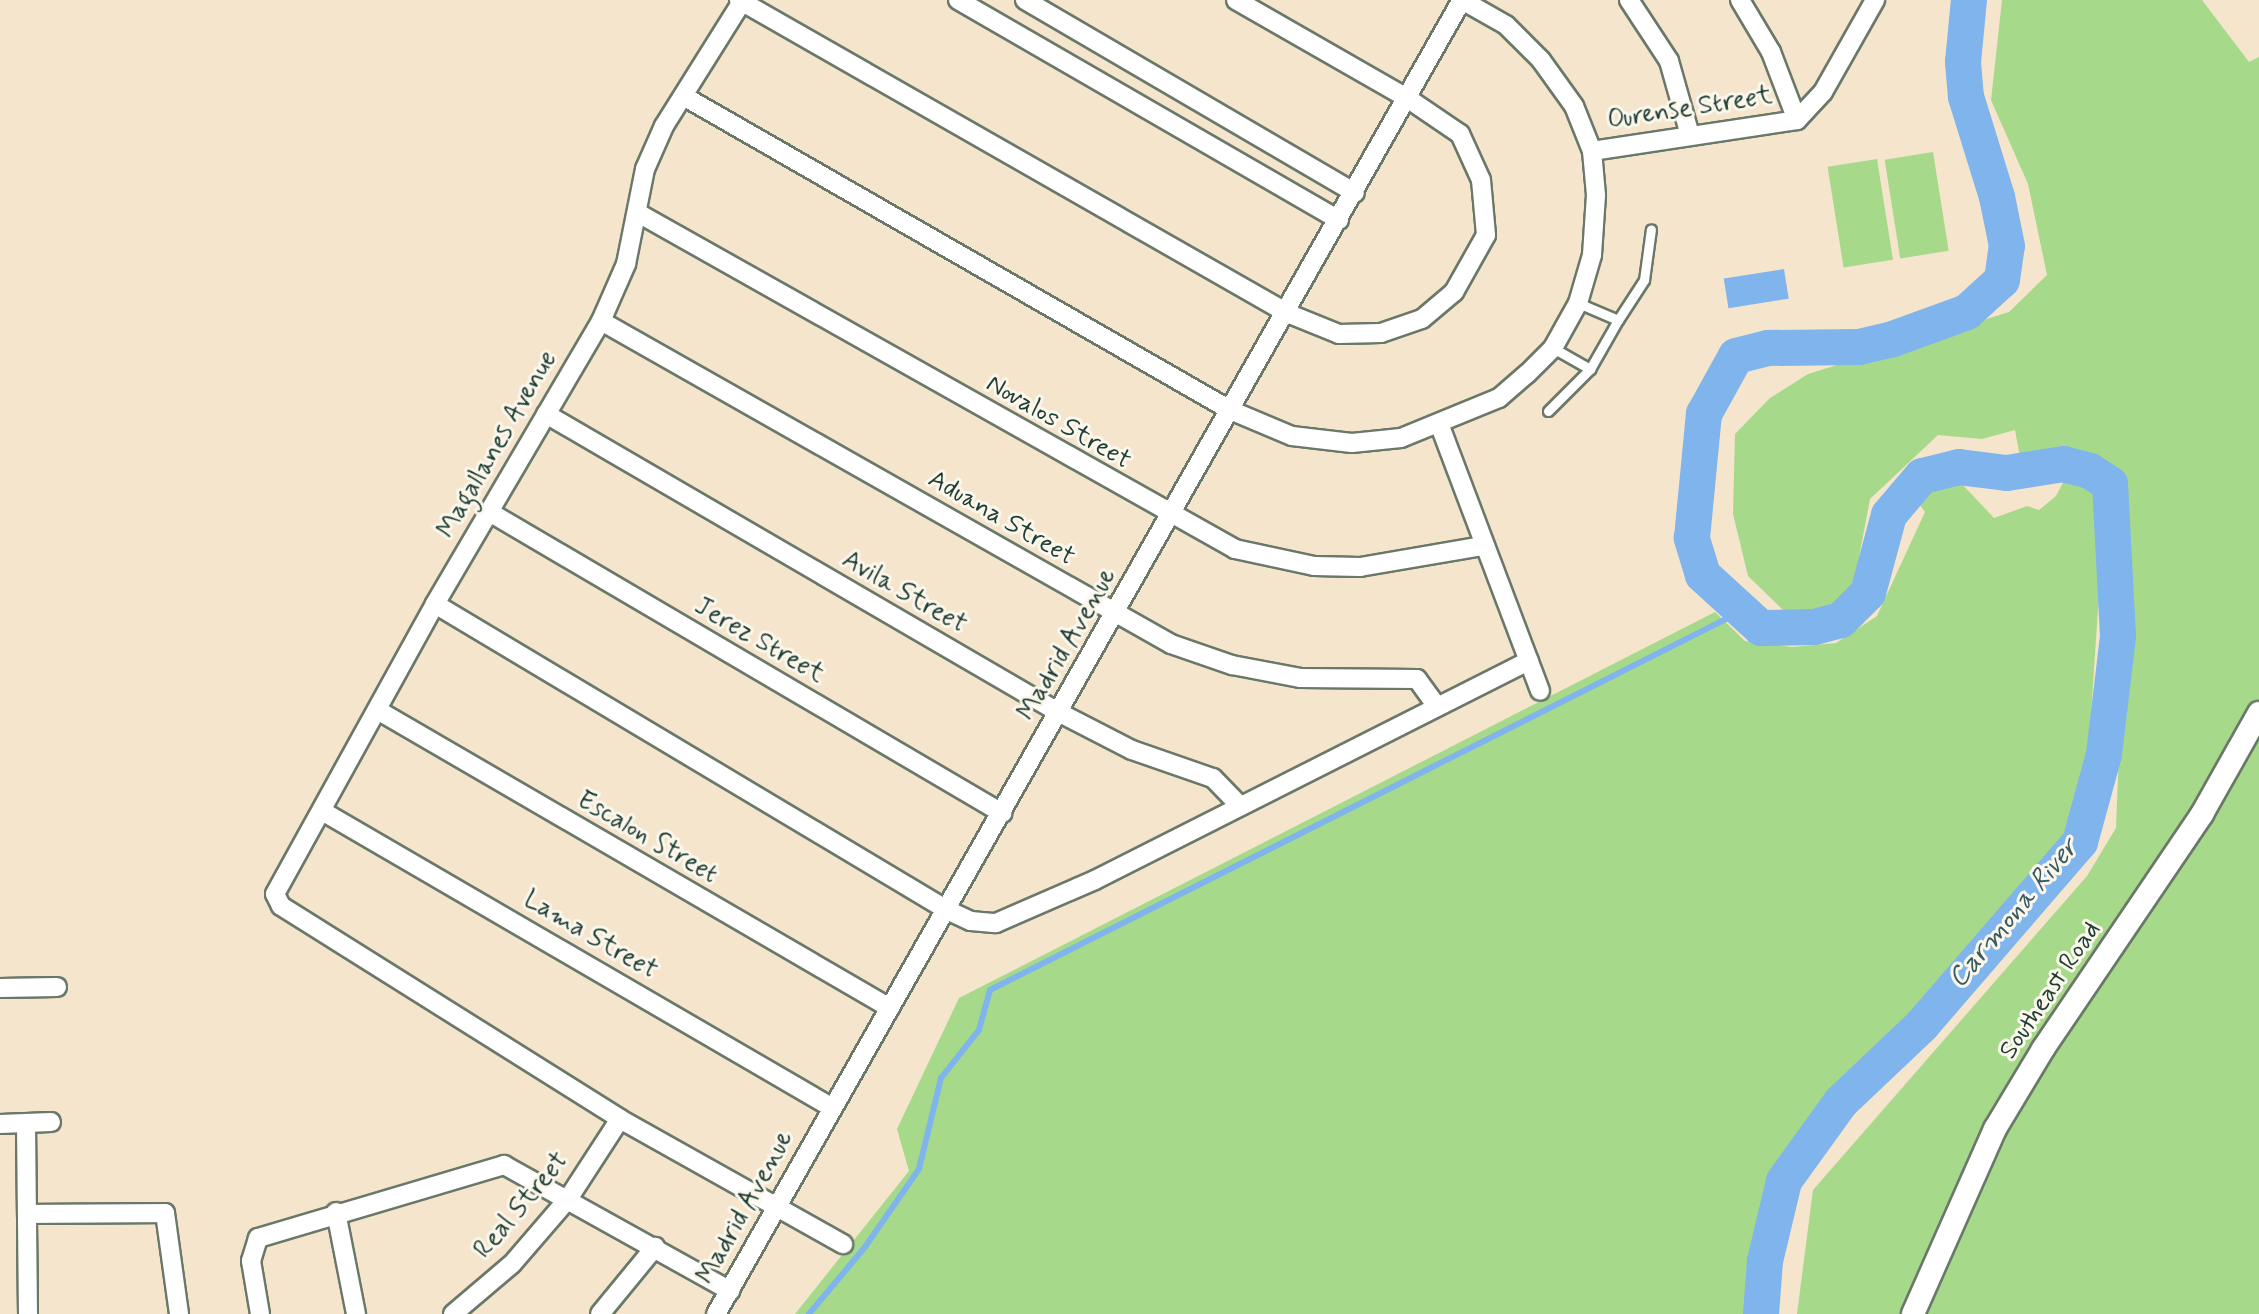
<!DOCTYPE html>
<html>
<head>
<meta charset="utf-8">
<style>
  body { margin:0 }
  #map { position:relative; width:2259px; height:1314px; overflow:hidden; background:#f4e5cc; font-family:Mynerve,sans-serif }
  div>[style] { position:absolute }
  .green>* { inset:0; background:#a6da8a; transform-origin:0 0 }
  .water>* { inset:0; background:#80b4ed; transform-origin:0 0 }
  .stream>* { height:6px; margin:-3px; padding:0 3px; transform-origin:3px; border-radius:3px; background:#80b4ed }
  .river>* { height:36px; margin:-18px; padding:0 18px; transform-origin:18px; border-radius:18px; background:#80b4ed }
  .roads { filter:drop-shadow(2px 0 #6a7869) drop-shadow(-2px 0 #6a7869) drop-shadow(0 2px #6a7869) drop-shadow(0 -2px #6a7869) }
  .service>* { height:9px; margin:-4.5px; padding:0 4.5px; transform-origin:4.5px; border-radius:4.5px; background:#fff }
  .minor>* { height:18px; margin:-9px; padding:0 9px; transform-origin:9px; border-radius:9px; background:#fff }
  .tertiary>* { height:22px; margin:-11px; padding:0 11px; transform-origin:11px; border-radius:11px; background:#fff }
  span { translate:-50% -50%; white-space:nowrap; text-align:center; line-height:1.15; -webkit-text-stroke:6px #fbf7ec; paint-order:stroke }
  .street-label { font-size:26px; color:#1f3d34 }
  .water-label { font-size:28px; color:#375b62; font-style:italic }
</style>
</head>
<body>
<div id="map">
  <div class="green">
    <div style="clip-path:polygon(2002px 0,2202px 0,2249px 62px,2259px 57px,2259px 1314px,1797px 1314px,1813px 1190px,2087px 876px,2116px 828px,2125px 600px,2122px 479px,2058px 451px,2020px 457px,2015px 430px,1982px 439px,1938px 435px,1870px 499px,1853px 589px,1826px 609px,1784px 611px,1748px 576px,1733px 514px,1735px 434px,1770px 398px,1808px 374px,2009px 312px,2047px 275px,2028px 184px,1991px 100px)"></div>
    <div style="left:1933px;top:152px;width:100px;height:49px;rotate:81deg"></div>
    <div style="left:1877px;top:159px;width:102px;height:50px;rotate:81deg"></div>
    <div style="clip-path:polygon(2068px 473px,2106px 490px,2087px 774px,2059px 845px,1931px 992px,1841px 1080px,1781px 1162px,1755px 1250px,1750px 1314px,795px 1314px,909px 1171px,897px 1129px,959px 998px,1715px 612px,1745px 641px,1792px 647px,1836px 643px,1877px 616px,1925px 512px,1917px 501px,1924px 494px,1961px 483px,1994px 518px,2027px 506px,2039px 510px,2056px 496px)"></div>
  </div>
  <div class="water">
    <div style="left:1784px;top:269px;width:30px;height:61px;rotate:81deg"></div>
  </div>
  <div class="stream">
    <div style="left:809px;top:1314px;width:87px;rotate:-50.1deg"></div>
    <div style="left:865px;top:1247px;width:95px;rotate:-55.3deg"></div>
    <div style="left:919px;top:1169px;width:94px;rotate:-76.4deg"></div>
    <div style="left:941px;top:1078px;width:61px;rotate:-51.6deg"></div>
    <div style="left:979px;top:1030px;width:41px;rotate:-74.6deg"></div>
    <div style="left:990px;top:990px;width:840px;rotate:-26.75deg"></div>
  </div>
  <div class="river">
    <div style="left:1761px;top:1314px;width:53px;rotate:-85.7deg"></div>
    <div style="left:1765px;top:1261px;width:82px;rotate:-76.6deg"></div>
    <div style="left:1784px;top:1181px;width:97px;rotate:-54.2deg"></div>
    <div style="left:1841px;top:1102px;width:112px;rotate:-43.5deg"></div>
    <div style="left:1922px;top:1025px;width:242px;rotate:-49.2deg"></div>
    <div style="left:2080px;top:842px;width:91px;rotate:-74.7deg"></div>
    <div style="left:2104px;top:754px;width:119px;rotate:-83.2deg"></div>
    <div style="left:2118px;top:636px;width:152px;rotate:-93deg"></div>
    <div style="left:2110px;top:484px;width:24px;rotate:-147deg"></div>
    <div style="left:2090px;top:471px;width:27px;rotate:-165deg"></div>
    <div style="left:2064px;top:464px;width:58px;rotate:171deg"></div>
    <div style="left:2007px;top:473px;width:48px;rotate:-172.9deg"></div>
    <div style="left:1959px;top:467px;width:38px;rotate:166deg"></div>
    <div style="left:1922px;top:476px;width:51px;rotate:130.2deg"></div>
    <div style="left:1889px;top:515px;width:81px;rotate:105.1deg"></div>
    <div style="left:1868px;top:593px;width:38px;rotate:135deg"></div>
    <div style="left:1841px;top:620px;width:27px;rotate:165deg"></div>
    <div style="left:1815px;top:627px;width:54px;rotate:178.9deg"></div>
    <div style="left:1761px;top:628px;width:79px;rotate:-137.6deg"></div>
    <div style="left:1703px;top:575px;width:39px;rotate:-107deg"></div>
    <div style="left:1692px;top:538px;width:125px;rotate:-84.5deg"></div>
    <div style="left:1704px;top:414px;width:66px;rotate:-61.1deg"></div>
    <div style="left:1736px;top:356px;width:32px;rotate:-14deg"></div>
    <div style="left:1767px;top:348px;width:92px;rotate:-0.6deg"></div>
    <div style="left:1859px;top:347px;width:35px;rotate:-13deg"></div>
    <div style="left:1893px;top:339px;width:79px;rotate:-20deg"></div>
    <div style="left:1967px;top:312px;width:47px;rotate:-42.4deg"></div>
    <div style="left:2002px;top:280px;width:34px;rotate:-82deg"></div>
    <div style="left:2007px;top:246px;width:50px;rotate:-101.5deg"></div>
    <div style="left:1997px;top:197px;width:105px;rotate:-107.2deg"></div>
    <div style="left:1966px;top:97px;width:35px;rotate:-95deg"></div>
    <div style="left:1963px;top:62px;width:62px;rotate:-84.5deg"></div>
  </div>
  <div class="roads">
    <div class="service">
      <div style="left:1618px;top:320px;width:48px;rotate:-57deg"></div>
      <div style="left:1644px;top:280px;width:51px;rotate:-82.2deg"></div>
      <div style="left:1553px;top:348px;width:43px;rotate:29.6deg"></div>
      <div style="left:1590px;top:369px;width:56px;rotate:-60.3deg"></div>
      <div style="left:1618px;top:320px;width:43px;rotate:-157deg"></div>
      <div style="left:1548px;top:411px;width:59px;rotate:-45deg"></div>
    </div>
    <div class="minor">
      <div style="left:739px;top:0;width:631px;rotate:29.73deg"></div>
      <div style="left:1287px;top:313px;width:56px;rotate:22deg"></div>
      <div style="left:1339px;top:334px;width:42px;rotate:-1.4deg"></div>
      <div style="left:1381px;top:333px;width:43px;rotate:-18.9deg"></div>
      <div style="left:1422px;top:319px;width:42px;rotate:-40.2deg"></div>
      <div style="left:1454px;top:292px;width:65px;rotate:-60.7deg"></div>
      <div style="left:1486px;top:235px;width:55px;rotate:-95.2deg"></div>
      <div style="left:1481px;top:180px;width:51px;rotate:-114.5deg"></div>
      <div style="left:1460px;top:134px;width:64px;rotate:-145.8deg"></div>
      <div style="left:1407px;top:98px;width:197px;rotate:-150.2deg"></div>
      <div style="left:743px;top:0;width:149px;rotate:122.1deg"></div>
      <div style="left:664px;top:126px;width:47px;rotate:113.8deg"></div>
      <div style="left:645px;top:169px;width:97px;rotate:101.3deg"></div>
      <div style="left:626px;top:264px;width:62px;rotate:113.7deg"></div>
      <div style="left:601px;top:321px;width:328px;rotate:120.4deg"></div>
      <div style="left:435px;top:604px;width:331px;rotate:118.9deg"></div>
      <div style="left:275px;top:894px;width:13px;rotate:63deg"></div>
      <div style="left:281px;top:906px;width:400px;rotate:32.1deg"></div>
      <div style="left:620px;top:1119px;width:256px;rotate:29.3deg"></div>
      <div style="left:958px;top:0;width:440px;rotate:30deg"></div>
      <div style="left:1025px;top:0;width:382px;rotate:30.3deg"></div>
      <div style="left:1629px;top:0;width:73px;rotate:56.7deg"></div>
      <div style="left:1669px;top:61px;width:77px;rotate:74.2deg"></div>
      <div style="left:1740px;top:0;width:61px;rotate:59.2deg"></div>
      <div style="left:1771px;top:52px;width:73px;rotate:69.1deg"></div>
      <div style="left:685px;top:97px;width:628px;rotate:29.87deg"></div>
      <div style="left:1230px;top:410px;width:67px;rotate:22.8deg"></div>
      <div style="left:1292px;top:436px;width:60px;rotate:6.7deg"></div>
      <div style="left:1352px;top:443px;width:49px;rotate:-5.8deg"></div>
      <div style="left:1401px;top:438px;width:106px;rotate:-22.2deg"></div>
      <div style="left:1499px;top:398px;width:37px;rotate:-41deg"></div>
      <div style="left:1527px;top:374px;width:37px;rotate:-45deg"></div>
      <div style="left:1553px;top:348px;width:51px;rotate:-60.9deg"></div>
      <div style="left:1578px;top:303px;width:50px;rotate:-73.7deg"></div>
      <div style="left:1592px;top:255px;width:60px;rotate:-86.2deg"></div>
      <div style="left:1596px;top:195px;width:44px;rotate:-95.2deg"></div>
      <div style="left:1592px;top:151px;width:48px;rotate:-111.8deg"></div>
      <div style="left:1574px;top:106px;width:57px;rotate:-125.7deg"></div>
      <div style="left:1541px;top:60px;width:49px;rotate:-135deg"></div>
      <div style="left:1506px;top:25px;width:51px;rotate:-150.4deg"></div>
      <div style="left:1592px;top:151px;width:207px;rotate:-8.6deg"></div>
      <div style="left:1797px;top:120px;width:38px;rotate:-47deg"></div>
      <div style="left:1823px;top:92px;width:106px;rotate:-60.5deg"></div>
      <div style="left:638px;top:213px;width:685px;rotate:29.37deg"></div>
      <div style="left:1235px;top:549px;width:81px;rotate:12.1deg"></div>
      <div style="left:1314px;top:566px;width:46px;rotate:1.2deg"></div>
      <div style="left:1360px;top:567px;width:125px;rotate:-9.7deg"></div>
      <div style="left:601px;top:321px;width:655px;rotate:29.54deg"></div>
      <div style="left:1171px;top:644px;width:65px;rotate:19deg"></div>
      <div style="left:1232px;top:665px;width:69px;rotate:10.8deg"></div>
      <div style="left:1300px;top:678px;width:117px;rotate:0.5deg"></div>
      <div style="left:1417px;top:679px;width:32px;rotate:54deg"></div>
      <div style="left:546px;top:414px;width:592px;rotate:30.2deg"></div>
      <div style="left:1058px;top:712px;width:83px;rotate:27.2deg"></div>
      <div style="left:1132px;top:750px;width:86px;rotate:19.1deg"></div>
      <div style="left:1213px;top:778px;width:37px;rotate:46deg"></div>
      <div style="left:1440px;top:426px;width:283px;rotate:69.3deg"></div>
      <div style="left:491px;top:513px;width:593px;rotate:30.42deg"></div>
      <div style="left:435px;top:604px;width:596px;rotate:30.86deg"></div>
      <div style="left:947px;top:910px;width:26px;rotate:25deg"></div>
      <div style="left:971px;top:921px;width:25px;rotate:5deg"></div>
      <div style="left:996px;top:923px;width:108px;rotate:-23.5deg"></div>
      <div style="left:1095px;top:880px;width:486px;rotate:-26.8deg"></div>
      <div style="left:379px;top:711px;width:591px;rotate:30.17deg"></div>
      <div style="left:322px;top:811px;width:589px;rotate:30.18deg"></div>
      <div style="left:0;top:988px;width:57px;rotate:-1deg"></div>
      <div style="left:0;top:1124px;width:51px;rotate:-2.2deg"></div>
      <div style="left:26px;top:1124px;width:190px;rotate:89.4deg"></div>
      <div style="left:336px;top:1212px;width:104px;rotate:78.9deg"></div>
      <div style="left:29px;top:1214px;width:136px;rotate:-0.4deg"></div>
      <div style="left:165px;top:1213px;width:102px;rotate:82.1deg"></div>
      <div style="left:260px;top:1314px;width:54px;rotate:-99.6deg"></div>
      <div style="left:251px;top:1261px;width:24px;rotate:-73deg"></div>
      <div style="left:258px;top:1238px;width:257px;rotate:-16.5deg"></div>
      <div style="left:504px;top:1165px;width:259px;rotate:29.1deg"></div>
      <div style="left:453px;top:1314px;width:77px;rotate:-40.3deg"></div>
      <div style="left:512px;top:1264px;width:86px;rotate:-49.3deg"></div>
      <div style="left:568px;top:1199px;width:95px;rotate:-57deg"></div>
      <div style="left:600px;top:1314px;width:87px;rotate:-50.6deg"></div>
      <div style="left:716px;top:1314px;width:1511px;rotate:-60.42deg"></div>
    </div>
    <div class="tertiary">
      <div style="left:1913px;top:1314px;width:202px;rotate:-66.1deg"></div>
      <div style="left:1995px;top:1129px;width:93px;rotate:-59deg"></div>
      <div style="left:2043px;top:1049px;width:284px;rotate:-55.9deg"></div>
      <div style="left:2202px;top:814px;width:116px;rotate:-60.6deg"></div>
    </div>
  </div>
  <div class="street-label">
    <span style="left:1690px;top:109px;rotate:-9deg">Ourense Street</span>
    <span style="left:1058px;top:423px;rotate:30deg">Novalos Street</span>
    <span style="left:498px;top:445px;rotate:-60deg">Magallanes Avenue</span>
    <span style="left:1001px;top:519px;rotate:30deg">Aduana Street</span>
    <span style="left:904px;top:593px;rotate:30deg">Avila Street</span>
    <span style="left:759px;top:641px;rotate:30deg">Jerez Street</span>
    <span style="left:1068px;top:645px;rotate:-60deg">Madrid Avenue</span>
    <span style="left:647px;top:838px;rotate:30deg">Escalon Street</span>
    <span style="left:590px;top:936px;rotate:30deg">Lama Street</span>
    <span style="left:2051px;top:991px;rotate:-56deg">Southeast Road</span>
    <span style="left:522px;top:1206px;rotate:-50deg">Real Street</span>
    <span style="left:746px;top:1208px;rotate:-61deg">Madrid Avenue</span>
  </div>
  <div class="water-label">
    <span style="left:2014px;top:914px;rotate:-50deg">Carmona River</span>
  </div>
</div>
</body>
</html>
